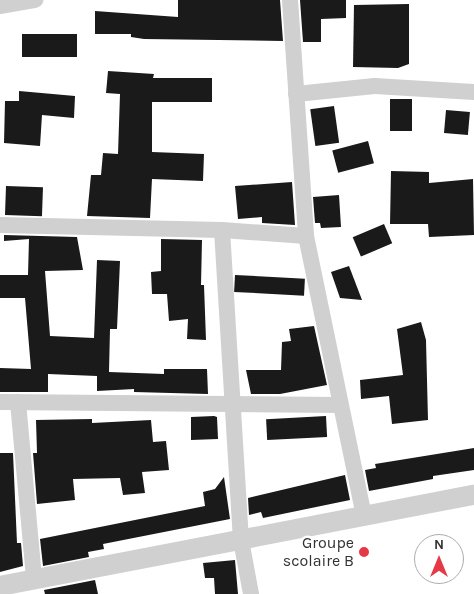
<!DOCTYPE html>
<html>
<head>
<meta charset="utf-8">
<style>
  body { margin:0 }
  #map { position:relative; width:474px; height:594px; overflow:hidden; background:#fff; font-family:Karla,sans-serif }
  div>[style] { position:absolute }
  .building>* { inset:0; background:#1a1a1a; transform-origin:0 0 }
  .minor>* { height:16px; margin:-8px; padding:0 8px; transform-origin:8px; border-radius:8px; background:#d0d0d0 }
  .tertiary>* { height:20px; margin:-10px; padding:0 10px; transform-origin:10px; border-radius:10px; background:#d0d0d0 }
  .dots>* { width:14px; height:14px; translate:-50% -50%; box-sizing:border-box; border:2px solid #fff; border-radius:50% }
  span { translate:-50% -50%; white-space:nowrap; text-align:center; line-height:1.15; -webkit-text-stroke:5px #fff; paint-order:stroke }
  .poi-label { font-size:16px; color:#333 }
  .right { translate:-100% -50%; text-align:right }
  .north { position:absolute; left:414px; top:534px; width:50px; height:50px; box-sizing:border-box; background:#fff; border:1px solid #adadad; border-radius:50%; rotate:0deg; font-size:14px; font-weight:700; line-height:20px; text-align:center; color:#333 }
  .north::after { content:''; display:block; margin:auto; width:18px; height:22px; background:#e63946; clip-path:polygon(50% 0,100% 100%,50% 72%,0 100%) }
</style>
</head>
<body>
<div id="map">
  <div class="building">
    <div style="clip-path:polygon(178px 0,280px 0,283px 41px,144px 39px,131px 37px,131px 34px,95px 34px,95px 11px,178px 17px)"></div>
    <div style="clip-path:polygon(300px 0,346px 0,346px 18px,321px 19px,321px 42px,303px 42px)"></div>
    <div style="clip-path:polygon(409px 4px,409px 64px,398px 68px,353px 67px,354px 5px)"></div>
    <div style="left:77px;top:34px;width:23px;height:55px;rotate:90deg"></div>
    <div style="clip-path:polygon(108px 71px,154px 74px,153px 78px,212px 78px,212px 102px,152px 102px,152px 152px,204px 154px,203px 181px,152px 179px,150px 218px,87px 216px,91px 175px,101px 175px,103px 153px,118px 154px,120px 94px,106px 93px)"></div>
    <div style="clip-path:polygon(19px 91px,75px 96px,74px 118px,42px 115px,40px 146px,4px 143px,5px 101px,19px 101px)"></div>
    <div style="left:390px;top:99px;width:22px;height:32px"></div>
    <div style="left:334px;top:106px;width:37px;height:24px;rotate:82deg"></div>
    <div style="left:446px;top:110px;width:24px;height:23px;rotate:5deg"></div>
    <div style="left:368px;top:141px;width:23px;height:37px;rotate:75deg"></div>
    <div style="clip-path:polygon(391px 171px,429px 172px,429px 183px,473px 179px,474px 235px,429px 237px,428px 224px,390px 224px)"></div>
    <div style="clip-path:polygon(292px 182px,295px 225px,262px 223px,262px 217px,238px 219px,235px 186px)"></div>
    <div style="left:6px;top:186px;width:37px;height:29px;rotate:2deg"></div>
    <div style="clip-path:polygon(339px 195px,341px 227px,321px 228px,320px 223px,315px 223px,313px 197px)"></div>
    <div style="left:384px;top:224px;width:21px;height:34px;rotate:67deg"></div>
    <div style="clip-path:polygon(4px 235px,77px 237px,83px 270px,45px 271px,50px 336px,94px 338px,97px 260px,120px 261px,117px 329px,110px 329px,109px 372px,164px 374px,164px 369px,207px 369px,208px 394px,134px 392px,134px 389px,97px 391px,97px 376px,48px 374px,48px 392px,0 392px,0 368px,31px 369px,25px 298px,0 298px,0 275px,28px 275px,29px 239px,4px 241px)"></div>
    <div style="clip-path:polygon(161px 239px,202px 240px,201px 285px,204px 285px,206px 340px,187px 339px,188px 319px,169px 321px,167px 294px,152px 294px,151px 272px,161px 271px)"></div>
    <div style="clip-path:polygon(349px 266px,362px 300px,340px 298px,331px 272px)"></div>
    <div style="left:235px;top:275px;width:70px;height:17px;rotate:3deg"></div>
    <div style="clip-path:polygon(421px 322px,426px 340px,428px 420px,392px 424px,389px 396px,361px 399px,360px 380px,403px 375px,397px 329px)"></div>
    <div style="clip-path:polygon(314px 326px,327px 385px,280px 394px,251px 394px,246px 370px,281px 370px,282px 342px,291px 341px,289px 329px)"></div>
    <div style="clip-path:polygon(214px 416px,217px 417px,218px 439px,191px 440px,191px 417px)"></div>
    <div style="left:326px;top:416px;width:21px;height:60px;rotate:87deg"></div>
    <div style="clip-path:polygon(92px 419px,92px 423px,151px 420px,153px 442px,166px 441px,169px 470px,142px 472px,145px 493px,123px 495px,120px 478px,73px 479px,75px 500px,37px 504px,33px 453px,37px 453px,36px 420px)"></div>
    <div style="clip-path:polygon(474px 448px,474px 470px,433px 476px,433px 479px,369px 491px,365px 470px,376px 468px,375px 464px)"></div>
    <div style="clip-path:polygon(0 453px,13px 453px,17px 543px,21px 543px,23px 566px,0 572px)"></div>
    <div style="clip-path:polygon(345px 475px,350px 500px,263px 518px,261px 512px,249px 515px,248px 498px)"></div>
    <div style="clip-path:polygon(224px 477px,230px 519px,103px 544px,104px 549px,88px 552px,89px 557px,43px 566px,40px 539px,205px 506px,203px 492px,215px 489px)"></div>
    <div style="clip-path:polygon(235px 560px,238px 594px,215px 594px,214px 578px,205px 578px,203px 563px)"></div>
    <div style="clip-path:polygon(95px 580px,98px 594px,45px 594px,44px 590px)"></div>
  </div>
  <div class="minor">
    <div style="left:290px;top:0;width:237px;rotate:86.1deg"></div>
    <div style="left:306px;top:236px;width:286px;rotate:78.3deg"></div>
    <div style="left:0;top:6px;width:36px;rotate:-10deg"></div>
    <div style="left:296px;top:94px;width:79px;rotate:-5.8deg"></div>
    <div style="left:375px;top:86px;width:99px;rotate:3.5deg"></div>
    <div style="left:0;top:225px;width:222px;rotate:1.3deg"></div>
    <div style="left:222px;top:230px;width:84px;rotate:4.1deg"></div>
    <div style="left:222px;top:230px;width:311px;rotate:86.5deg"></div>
    <div style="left:241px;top:540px;width:55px;rotate:79.5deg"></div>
    <div style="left:0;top:402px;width:340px;rotate:0.5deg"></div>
    <div style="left:18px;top:402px;width:178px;rotate:84.8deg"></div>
  </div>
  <div class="tertiary">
    <div style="left:0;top:586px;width:483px;rotate:-10.9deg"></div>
  </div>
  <div class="dots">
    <div style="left:364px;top:552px;background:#e63946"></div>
  </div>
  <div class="poi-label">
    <span class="right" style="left:354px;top:552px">Groupe<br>scolaire B</span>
  </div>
  <div class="north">N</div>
</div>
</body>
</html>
